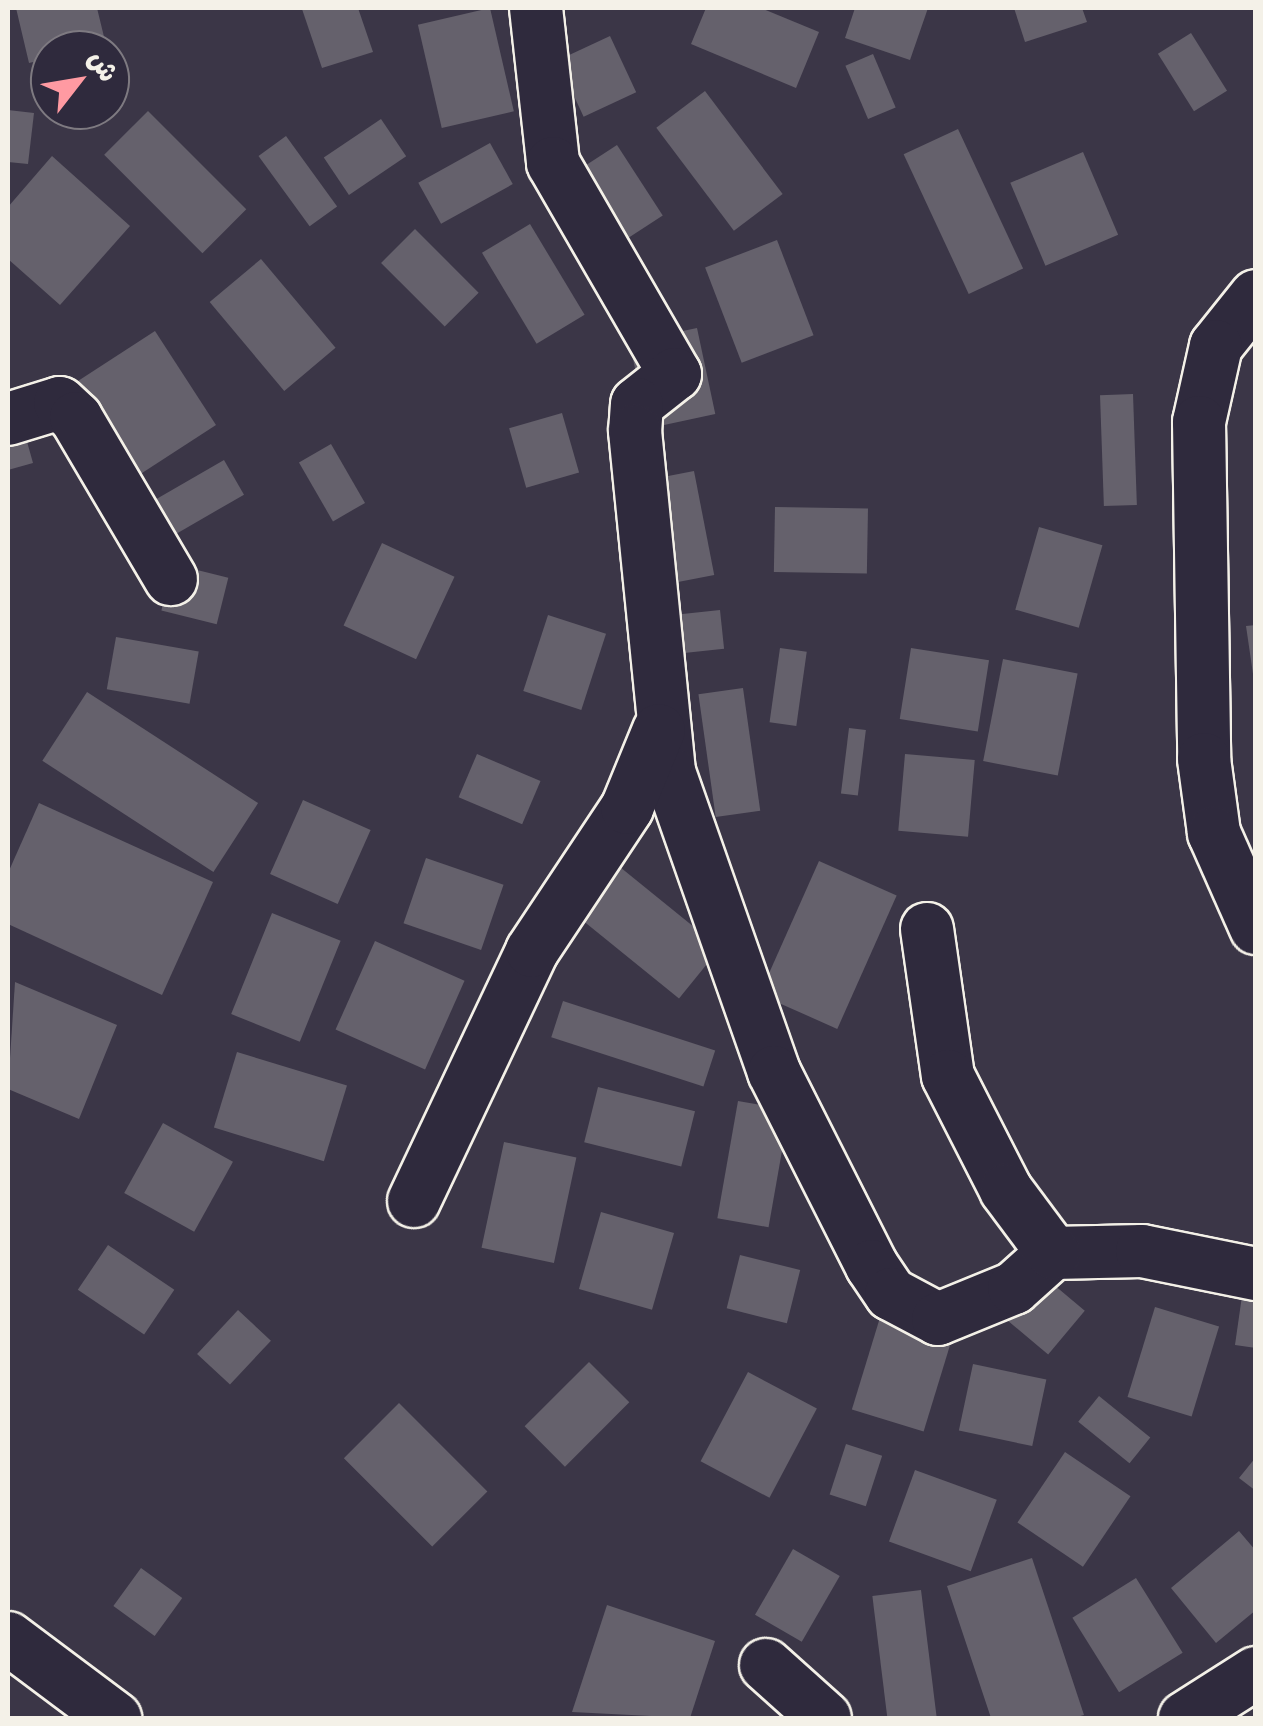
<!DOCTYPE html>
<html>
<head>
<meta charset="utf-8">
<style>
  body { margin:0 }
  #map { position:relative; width:1263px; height:1726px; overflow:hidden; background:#3b3647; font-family:"Patrick Hand","Playpen Sans Arabic",sans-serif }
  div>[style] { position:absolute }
  .building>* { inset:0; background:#65616c; transform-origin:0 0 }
  .roads { filter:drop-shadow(2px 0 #f4f1e8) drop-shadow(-2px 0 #f4f1e8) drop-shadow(0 2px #f4f1e8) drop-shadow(0 -2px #f4f1e8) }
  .minor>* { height:52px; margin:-26px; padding:0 26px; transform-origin:26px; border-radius:26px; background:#2f2a3d }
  span { translate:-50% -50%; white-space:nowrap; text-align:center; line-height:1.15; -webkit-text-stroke:9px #2f2a3d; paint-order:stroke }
  .frame { position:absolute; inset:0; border:10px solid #f4f1e8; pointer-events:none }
  .north { position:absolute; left:30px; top:30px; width:100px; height:100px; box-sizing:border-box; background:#2f2a3d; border:2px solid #7e7a81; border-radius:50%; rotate:59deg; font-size:28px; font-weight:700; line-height:40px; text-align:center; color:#f4f1e8 }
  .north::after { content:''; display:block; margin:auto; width:35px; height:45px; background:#ff9aa2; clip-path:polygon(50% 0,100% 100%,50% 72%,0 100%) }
</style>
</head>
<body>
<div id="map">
  <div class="building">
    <div style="clip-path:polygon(16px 8px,97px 8px,106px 45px,50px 50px,50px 58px,29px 63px)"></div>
    <div style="clip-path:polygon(358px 8px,373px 52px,322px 68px,302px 9px)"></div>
    <div style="left:490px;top:8px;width:106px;height:74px;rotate:77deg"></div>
    <div style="clip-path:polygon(706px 8px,761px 8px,819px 32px,796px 88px,691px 44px)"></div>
    <div style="clip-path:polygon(855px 8px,928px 8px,910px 60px,845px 38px)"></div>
    <div style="clip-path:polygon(1014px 8px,1082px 8px,1087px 22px,1025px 42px)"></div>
    <div style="left:1191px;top:33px;width:68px;height:39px;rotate:58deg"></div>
    <div style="left:610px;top:36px;width:62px;height:58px;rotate:65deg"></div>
    <div style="left:873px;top:54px;width:58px;height:30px;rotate:67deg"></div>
    <div style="left:705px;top:91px;width:129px;height:61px;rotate:53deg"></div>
    <div style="clip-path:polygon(8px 110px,34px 113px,28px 164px,8px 162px)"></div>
    <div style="left:148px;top:111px;width:139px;height:62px;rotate:45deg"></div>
    <div style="left:381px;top:119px;width:45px;height:69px;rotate:56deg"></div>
    <div style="left:958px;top:129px;width:154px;height:60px;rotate:65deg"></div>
    <div style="left:286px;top:136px;width:87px;height:34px;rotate:54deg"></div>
    <div style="left:490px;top:143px;width:47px;height:82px;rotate:61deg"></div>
    <div style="left:617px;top:145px;width:84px;height:44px;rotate:57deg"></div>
    <div style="left:1083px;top:152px;width:90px;height:79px;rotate:67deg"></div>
    <div style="clip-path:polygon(52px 156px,130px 226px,60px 305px,8px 259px,8px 207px)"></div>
    <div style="left:530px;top:224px;width:106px;height:56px;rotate:59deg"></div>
    <div style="left:415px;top:229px;width:90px;height:48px;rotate:45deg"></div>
    <div style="left:777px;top:240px;width:102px;height:77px;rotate:69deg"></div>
    <div style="left:261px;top:259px;width:116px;height:67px;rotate:50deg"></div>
    <div style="left:697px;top:328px;width:88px;height:69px;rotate:78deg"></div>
    <div style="left:155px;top:331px;width:112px;height:107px;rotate:57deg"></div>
    <div style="left:1133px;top:394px;width:111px;height:33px;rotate:88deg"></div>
    <div style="clip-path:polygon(17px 406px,33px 463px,8px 470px,8px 409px)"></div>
    <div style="left:562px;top:413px;width:62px;height:55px;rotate:74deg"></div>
    <div style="left:331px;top:444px;width:68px;height:37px;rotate:60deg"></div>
    <div style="left:224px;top:460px;width:40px;height:96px;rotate:60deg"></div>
    <div style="left:694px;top:471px;width:106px;height:54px;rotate:79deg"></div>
    <div style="left:775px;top:507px;width:93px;height:65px;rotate:1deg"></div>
    <div style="left:1039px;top:527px;width:66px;height:86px;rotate:16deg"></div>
    <div style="left:382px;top:543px;width:80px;height:91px;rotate:25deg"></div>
    <div style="left:173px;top:564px;width:57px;height:48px;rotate:14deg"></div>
    <div style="left:720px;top:610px;width:39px;height:59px;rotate:84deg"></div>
    <div style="left:548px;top:615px;width:61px;height:80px;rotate:18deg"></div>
    <div style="clip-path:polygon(1256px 625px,1256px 674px,1253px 674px,1246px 626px)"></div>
    <div style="left:116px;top:637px;width:84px;height:53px;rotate:10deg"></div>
    <div style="left:780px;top:648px;width:27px;height:75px;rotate:8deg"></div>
    <div style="left:911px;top:648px;width:79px;height:72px;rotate:9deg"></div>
    <div style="left:1003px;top:659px;width:76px;height:104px;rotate:11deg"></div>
    <div style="left:743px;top:688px;width:124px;height:45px;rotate:82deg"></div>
    <div style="left:87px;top:692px;width:204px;height:82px;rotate:33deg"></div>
    <div style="left:849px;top:728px;width:17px;height:66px;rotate:7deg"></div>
    <div style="left:477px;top:754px;width:69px;height:47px;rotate:23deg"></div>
    <div style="left:905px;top:754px;width:70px;height:77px;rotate:5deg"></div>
    <div style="left:303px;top:800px;width:74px;height:81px;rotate:24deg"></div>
    <div style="clip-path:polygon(39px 803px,213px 882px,162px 995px,8px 924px,8px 873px)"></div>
    <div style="left:426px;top:858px;width:82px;height:69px;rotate:19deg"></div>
    <div style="left:819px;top:861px;width:85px;height:146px;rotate:24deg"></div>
    <div style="left:615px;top:863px;width:135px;height:65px;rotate:39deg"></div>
    <div style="left:272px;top:913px;width:74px;height:109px;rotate:22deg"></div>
    <div style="left:375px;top:941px;width:98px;height:97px;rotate:24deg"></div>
    <div style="clip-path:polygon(15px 982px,117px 1025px,79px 1119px,8px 1089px)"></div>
    <div style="left:563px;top:1001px;width:160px;height:38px;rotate:18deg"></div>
    <div style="left:237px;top:1052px;width:115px;height:79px;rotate:17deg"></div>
    <div style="left:598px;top:1087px;width:100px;height:57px;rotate:14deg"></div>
    <div style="left:738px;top:1101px;width:52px;height:119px;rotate:10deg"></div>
    <div style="left:163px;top:1123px;width:80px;height:80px;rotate:29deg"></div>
    <div style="left:504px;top:1142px;width:74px;height:108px;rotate:12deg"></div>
    <div style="left:601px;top:1212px;width:76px;height:80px;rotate:16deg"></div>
    <div style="left:108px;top:1245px;width:80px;height:54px;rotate:34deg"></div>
    <div style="left:740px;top:1255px;width:62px;height:55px;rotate:14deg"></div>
    <div style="clip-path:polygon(1246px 1268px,1256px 1269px,1256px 1348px,1235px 1345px)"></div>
    <div style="left:1035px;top:1269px;width:65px;height:57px;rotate:40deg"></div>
    <div style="left:1155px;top:1307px;width:67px;height:94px;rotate:17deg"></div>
    <div style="left:238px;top:1310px;width:45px;height:60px;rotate:43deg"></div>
    <div style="left:882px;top:1311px;width:75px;height:103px;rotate:17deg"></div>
    <div style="left:589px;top:1362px;width:57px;height:91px;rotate:45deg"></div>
    <div style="left:973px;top:1364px;width:75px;height:68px;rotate:12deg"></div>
    <div style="left:748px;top:1372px;width:78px;height:101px;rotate:28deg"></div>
    <div style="left:1099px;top:1396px;width:66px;height:33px;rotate:39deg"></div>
    <div style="left:399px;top:1403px;width:125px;height:78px;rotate:45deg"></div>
    <div style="left:846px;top:1444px;width:38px;height:53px;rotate:18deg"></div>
    <div style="left:1065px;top:1452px;width:79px;height:85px;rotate:34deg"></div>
    <div style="clip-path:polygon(1256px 1457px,1256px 1491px,1239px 1478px)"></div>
    <div style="left:915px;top:1470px;width:87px;height:76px;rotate:20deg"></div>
    <div style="clip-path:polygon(1239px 1531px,1256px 1551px,1256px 1610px,1216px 1643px,1171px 1588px)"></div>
    <div style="left:793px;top:1549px;width:54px;height:76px;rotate:30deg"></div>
    <div style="clip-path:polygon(1032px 1558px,1084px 1715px,1073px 1718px,991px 1718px,947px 1586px)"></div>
    <div style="left:141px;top:1568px;width:51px;height:47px;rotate:36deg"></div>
    <div style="left:1136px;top:1578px;width:88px;height:75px;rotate:58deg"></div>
    <div style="left:921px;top:1590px;width:129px;height:49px;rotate:83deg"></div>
    <div style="clip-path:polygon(607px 1605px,715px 1641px,690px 1718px,572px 1712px)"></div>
  </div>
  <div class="roads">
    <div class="minor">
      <div style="left:536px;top:8px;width:156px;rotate:83.7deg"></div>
      <div style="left:553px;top:163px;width:244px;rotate:60deg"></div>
      <div style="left:675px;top:374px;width:48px;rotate:141.7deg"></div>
      <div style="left:637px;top:404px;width:27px;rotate:94deg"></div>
      <div style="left:635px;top:431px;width:343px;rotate:84.3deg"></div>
      <div style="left:669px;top:772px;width:318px;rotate:70.7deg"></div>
      <div style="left:774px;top:1072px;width:217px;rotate:63.2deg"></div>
      <div style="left:872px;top:1266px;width:34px;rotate:56deg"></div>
      <div style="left:891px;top:1294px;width:53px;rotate:28deg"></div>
      <div style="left:938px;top:1319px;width:82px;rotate:-22.2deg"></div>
      <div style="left:1014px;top:1288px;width:52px;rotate:-41.9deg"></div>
      <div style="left:1053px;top:1253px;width:89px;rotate:-1.3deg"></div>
      <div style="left:1142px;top:1251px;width:116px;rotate:11.4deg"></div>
      <div style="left:1256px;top:296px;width:64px;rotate:128.7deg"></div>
      <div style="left:1216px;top:346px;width:78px;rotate:102.6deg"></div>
      <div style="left:1199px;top:422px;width:337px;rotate:89.1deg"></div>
      <div style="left:1204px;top:759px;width:75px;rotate:82.3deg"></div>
      <div style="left:1214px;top:833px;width:104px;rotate:66.1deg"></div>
      <div style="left:8px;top:419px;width:54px;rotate:-17.1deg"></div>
      <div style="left:60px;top:403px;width:22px;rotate:43deg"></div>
      <div style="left:76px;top:418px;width:187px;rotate:59.5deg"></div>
      <div style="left:927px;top:929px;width:148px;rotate:81.9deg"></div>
      <div style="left:948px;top:1076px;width:128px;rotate:63deg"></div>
      <div style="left:1006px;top:1190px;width:79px;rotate:53.3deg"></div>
      <div style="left:414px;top:1201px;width:276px;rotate:-64.7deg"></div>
      <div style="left:532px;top:951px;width:172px;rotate:-56.4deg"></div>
      <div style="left:627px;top:808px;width:84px;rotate:-67.7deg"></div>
      <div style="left:8px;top:1638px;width:134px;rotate:36.8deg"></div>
      <div style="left:766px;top:1665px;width:79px;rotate:41.9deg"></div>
      <div style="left:1185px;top:1718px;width:84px;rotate:-32.4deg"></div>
    </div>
  </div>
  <div class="frame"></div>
  <div class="north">ش</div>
</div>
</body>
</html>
